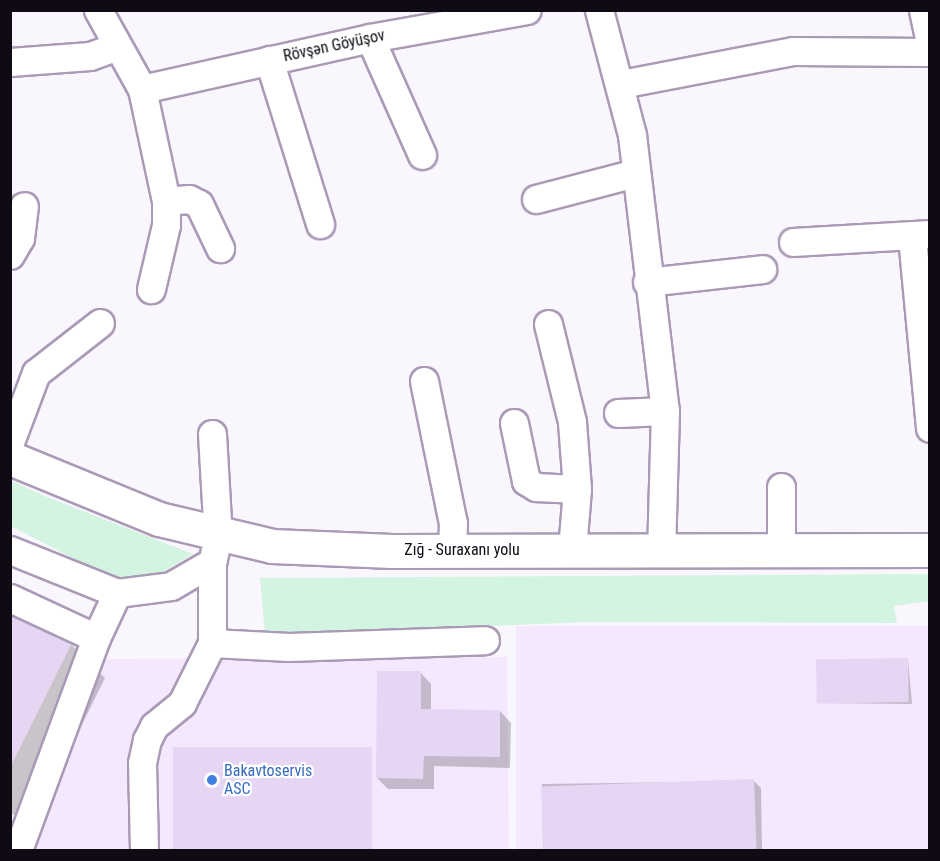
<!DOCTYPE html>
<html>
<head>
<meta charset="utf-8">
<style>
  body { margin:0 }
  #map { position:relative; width:940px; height:861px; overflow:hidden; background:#faf6fd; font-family:"Roboto Condensed",sans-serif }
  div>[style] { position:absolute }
  .built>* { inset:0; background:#f5e8fe; transform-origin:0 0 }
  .green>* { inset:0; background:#d2f4e1 }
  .shadow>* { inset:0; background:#0003; transform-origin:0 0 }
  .building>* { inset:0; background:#e6d5f3; transform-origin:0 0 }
  .roads { filter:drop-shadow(2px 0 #aa9ab6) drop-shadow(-2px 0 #aa9ab6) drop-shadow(0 2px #aa9ab6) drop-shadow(0 -2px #aa9ab6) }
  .minor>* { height:27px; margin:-13.5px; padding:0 13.5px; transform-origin:13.5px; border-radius:13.5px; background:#fff }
  .major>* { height:33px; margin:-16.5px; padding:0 16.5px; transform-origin:16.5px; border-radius:16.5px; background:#fff }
  .dots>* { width:16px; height:16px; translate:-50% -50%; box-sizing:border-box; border:3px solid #fff; border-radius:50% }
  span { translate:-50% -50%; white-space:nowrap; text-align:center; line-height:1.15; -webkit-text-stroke:4.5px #fff; paint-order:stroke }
  .street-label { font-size:16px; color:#100a14 }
  .shop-label { font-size:16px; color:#366cbe }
  .left { translate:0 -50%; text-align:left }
  .frame { position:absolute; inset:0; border:12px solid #100a14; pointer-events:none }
</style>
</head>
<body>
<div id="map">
  <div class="built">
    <div style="left:929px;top:626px;width:224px;height:413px;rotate:90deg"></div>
    <div style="clip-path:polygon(507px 657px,509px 850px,35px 850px,103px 659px)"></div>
  </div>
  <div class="green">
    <div style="clip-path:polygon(10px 480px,47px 497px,193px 554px,159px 574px,115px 580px,11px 526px)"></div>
    <div style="clip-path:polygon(929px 574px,930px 601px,894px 606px,897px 623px,588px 622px,265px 635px,260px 578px)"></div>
  </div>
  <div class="shadow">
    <div style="clip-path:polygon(10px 614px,71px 644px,105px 678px,33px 824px,10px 813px)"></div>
    <div style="clip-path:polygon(908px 659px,912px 704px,818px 703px)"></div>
    <div style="clip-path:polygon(420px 672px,431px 684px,431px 711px,500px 711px,511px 723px,510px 768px,434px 766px,434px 789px,388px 789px,377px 778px)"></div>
    <div style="left:174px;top:749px;width:197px;height:101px"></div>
    <div style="clip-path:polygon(754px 781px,761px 788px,762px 850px,543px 850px,542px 784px)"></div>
  </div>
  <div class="building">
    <div style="clip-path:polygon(10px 612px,72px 643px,10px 768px)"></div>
    <div style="left:908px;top:658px;width:44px;height:92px;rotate:89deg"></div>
    <div style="clip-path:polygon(377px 671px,421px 671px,421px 709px,500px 710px,500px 757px,424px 756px,423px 779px,376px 778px)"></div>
    <div style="left:372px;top:747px;width:103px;height:199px;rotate:90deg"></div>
    <div style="left:754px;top:779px;width:71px;height:213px;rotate:88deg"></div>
  </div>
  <div class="roads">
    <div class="minor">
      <div style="left:98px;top:10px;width:90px;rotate:60.9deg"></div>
      <div style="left:142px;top:89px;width:115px;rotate:77.9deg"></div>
      <div style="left:166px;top:201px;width:24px;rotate:90deg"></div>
      <div style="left:166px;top:225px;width:66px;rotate:103.2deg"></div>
      <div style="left:599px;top:10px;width:129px;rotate:75.2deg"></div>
      <div style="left:632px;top:135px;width:278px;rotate:83.2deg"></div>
      <div style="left:665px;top:411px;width:139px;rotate:91.6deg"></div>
      <div style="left:923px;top:10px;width:35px;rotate:78deg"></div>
      <div style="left:370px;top:38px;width:128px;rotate:66deg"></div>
      <div style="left:269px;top:60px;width:172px;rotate:72.7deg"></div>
      <div style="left:10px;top:62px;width:80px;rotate:-4.3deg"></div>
      <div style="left:90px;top:56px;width:29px;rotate:-20deg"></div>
      <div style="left:621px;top:84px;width:175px;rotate:-10.9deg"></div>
      <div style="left:793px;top:51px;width:137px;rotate:0.4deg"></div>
      <div style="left:142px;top:89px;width:234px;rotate:-12.6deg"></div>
      <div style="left:370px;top:38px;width:159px;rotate:-10.1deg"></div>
      <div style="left:536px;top:199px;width:102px;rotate:-14.7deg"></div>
      <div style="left:166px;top:201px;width:23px;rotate:-5deg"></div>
      <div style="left:189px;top:199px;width:11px;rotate:27deg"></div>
      <div style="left:199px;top:204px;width:49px;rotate:64.5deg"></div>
      <div style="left:912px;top:237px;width:192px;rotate:84.6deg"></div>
      <div style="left:793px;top:242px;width:137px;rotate:-3.3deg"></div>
      <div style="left:10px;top:255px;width:20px;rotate:-60deg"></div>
      <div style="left:20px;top:238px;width:32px;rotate:-83deg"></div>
      <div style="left:647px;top:282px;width:116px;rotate:-6.4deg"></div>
      <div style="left:548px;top:324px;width:101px;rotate:76.2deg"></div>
      <div style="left:572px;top:422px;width:67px;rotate:85.7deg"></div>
      <div style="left:577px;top:489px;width:61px;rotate:94.7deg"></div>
      <div style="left:424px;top:381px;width:145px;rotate:78.5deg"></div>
      <div style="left:453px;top:523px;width:27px;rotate:92deg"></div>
      <div style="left:618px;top:413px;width:47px;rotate:-2.4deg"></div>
      <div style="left:514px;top:423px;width:59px;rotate:78.3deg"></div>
      <div style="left:526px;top:481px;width:12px;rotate:31deg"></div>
      <div style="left:536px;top:487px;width:41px;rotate:2.8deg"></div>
      <div style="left:212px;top:434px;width:103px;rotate:86.7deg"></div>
      <div style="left:218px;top:537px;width:26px;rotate:103deg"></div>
      <div style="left:212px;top:562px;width:81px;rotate:90deg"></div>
      <div style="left:212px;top:643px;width:77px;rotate:3deg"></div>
      <div style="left:289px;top:647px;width:196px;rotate:-2deg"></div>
      <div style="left:10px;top:442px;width:74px;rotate:-69.4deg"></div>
      <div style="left:36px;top:373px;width:81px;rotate:-38deg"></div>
      <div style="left:781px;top:487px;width:65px;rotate:90deg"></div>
      <div style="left:10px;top:550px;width:115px;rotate:21.9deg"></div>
      <div style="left:117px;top:593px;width:54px;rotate:-7.4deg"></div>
      <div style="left:171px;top:586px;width:48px;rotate:-30.3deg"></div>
      <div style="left:10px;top:598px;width:95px;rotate:24.9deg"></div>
      <div style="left:96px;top:638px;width:50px;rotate:-65deg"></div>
      <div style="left:18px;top:850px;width:226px;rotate:-69.8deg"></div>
      <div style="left:144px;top:850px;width:87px;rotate:-91.3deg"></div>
      <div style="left:142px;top:763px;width:24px;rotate:-78deg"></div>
      <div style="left:147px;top:740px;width:16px;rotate:-63deg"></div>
      <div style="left:154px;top:726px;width:36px;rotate:-39deg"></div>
      <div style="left:182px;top:703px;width:67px;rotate:-63.4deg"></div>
    </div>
    <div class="major">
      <div style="left:10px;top:458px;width:161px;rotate:22.3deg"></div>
      <div style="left:159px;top:519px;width:116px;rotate:13.4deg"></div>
      <div style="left:272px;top:546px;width:120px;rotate:2.4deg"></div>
      <div style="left:392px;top:551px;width:538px;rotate:-0.11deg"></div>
    </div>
  </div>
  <div class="dots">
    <div style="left:212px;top:780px;background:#3f7fe0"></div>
  </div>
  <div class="street-label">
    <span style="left:334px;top:46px;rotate:-12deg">Rövşən Göyüşov</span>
    <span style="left:462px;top:550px">Zığ - Suraxanı yolu</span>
  </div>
  <div class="shop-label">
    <span class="left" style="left:224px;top:780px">Bakavtoservis<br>ASC</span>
  </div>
  <div class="frame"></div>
</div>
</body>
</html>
